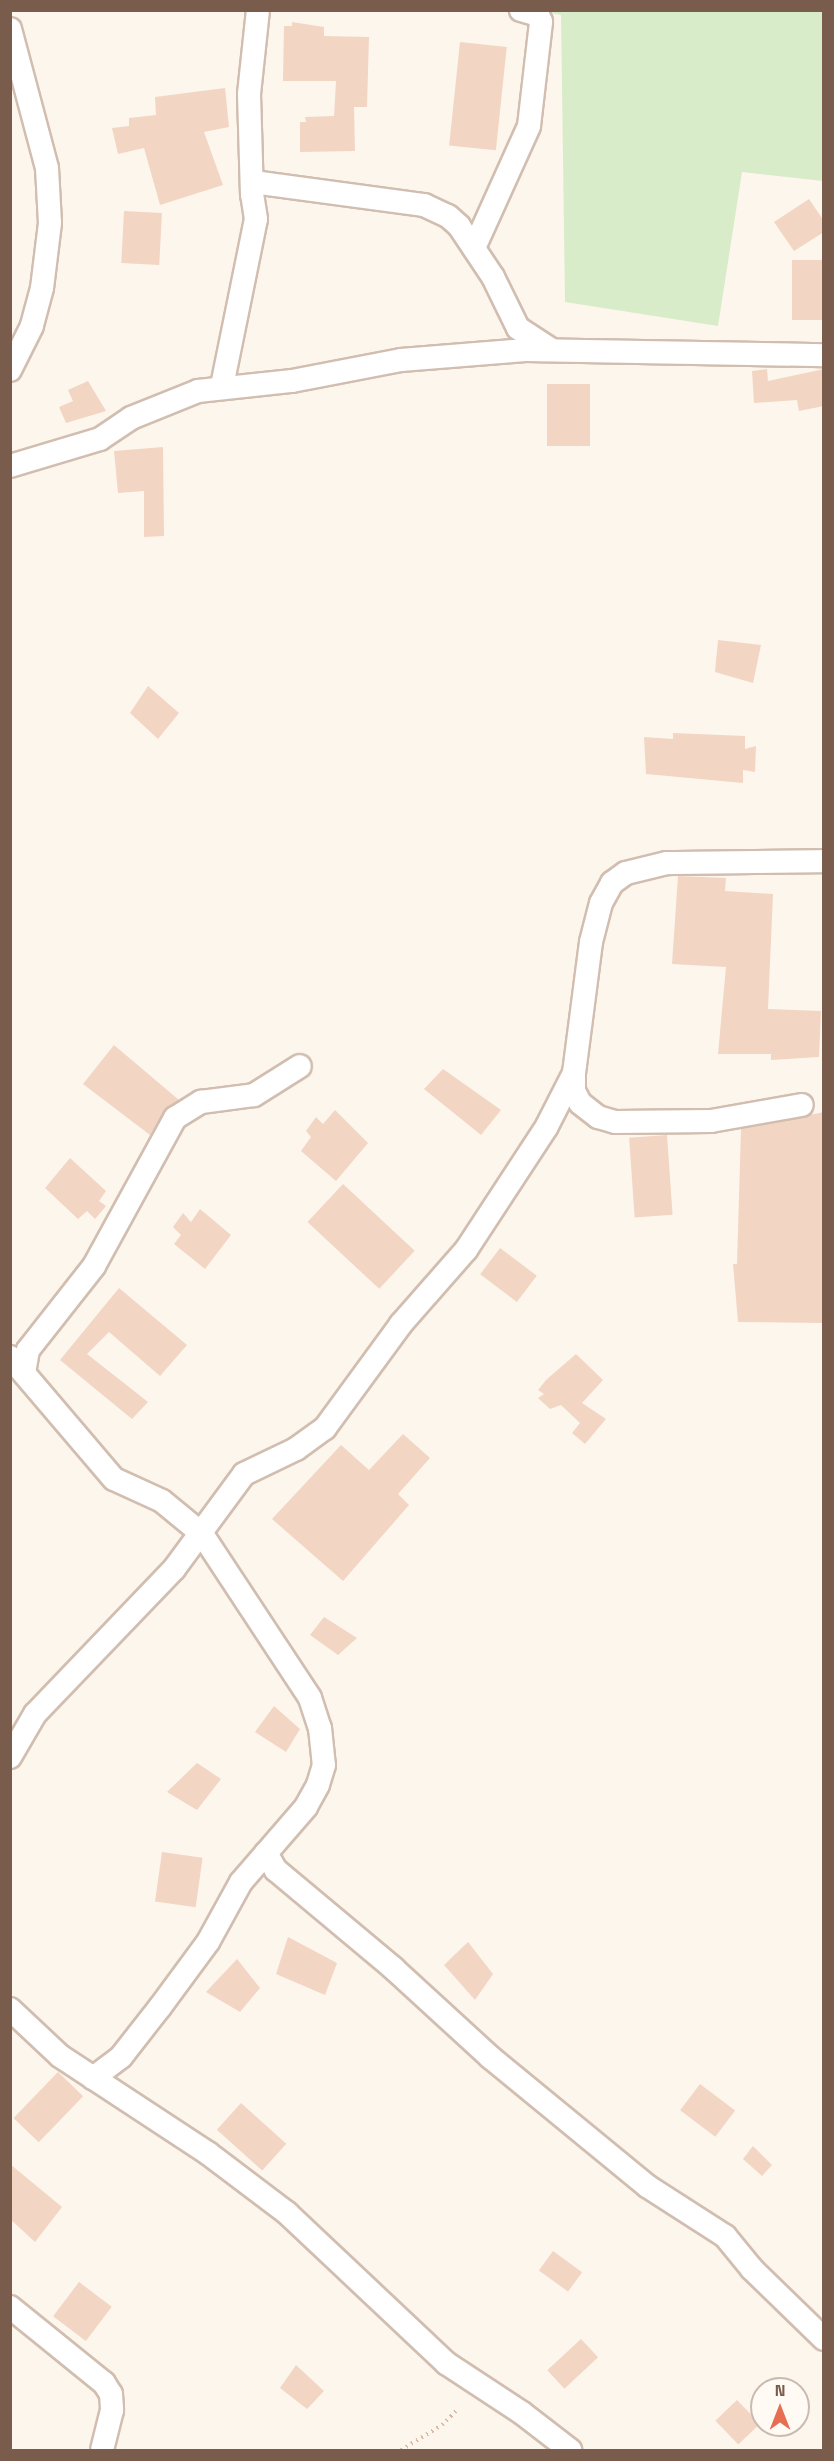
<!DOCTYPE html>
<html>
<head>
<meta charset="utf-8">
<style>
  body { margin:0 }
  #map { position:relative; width:834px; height:2461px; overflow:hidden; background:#fdf6ec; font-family:"Space Grotesk",sans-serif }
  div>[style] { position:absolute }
  .green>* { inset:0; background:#d8ecc9 }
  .building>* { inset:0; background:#f3d5c3; transform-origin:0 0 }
  .path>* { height:4px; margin-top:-2px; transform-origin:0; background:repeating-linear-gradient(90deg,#d9b8a5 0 1.5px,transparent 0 6px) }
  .roads { filter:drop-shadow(2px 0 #d1beb0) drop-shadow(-2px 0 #d1beb0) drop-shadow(0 2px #d1beb0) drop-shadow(0 -2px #d1beb0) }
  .minor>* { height:22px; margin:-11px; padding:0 11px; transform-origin:11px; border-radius:11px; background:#fff }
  span { translate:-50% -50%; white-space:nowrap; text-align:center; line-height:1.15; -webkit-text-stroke:6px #fffaf3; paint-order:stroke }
  .frame { position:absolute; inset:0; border:12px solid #7a5c4d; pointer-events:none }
  .north { position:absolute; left:750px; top:2377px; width:60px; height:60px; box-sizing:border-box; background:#fffaf3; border:2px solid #cabbb1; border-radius:50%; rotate:0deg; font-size:16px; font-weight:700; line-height:24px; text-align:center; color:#7a5c4d }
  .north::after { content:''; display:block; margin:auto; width:21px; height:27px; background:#e76f51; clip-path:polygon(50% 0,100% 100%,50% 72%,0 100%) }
</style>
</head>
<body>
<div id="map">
  <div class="green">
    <div style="clip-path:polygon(540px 11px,823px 11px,823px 181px,742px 172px,718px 326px,565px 302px,561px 15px)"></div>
  </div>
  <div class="building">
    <div style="clip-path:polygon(292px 22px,324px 27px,324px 36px,369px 37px,367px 107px,354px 107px,355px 151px,300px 152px,300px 122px,306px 122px,305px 117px,334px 116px,336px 81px,283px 81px,284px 26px,292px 26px)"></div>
    <div style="left:460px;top:42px;width:47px;height:104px;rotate:6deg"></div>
    <div style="clip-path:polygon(225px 88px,229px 127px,204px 132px,223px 185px,160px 205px,144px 148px,118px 154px,112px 128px,129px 126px,129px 118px,156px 115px,155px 97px)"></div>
    <div style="clip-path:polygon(809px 199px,824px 221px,824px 232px,794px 251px,774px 222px)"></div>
    <div style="left:124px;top:211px;width:38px;height:52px;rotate:3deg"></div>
    <div style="left:824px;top:260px;width:60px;height:32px;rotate:90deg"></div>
    <div style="clip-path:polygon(767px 369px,768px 381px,824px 369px,824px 406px,799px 411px,797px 400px,754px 403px,752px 371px)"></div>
    <div style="clip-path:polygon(88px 381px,106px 411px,66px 423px,59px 407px,73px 401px,68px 390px)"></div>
    <div style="left:547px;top:384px;width:43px;height:62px"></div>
    <div style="clip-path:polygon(163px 447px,164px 536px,144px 537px,144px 491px,118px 493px,114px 451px)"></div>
    <div style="clip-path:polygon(718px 640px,761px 645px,753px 683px,715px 672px)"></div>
    <div style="clip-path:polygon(148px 686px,179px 713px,158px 739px,130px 713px)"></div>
    <div style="clip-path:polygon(673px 733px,745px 736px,745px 749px,756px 746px,755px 772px,743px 770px,743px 783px,646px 774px,644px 737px,673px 739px)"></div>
    <div style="clip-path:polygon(678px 876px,726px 878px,725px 891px,773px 894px,768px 1009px,821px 1011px,819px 1057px,771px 1060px,771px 1054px,718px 1054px,726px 967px,672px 964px)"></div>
    <div style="clip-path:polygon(114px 1045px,179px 1100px,164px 1111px,150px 1135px,83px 1084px)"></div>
    <div style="clip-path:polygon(443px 1069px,501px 1110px,481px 1135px,424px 1089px)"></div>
    <div style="clip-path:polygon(335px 1110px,368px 1143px,336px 1181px,301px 1151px,311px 1137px,306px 1131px,316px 1117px,323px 1124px)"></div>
    <div style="clip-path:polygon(824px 1112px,824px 1323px,738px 1322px,733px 1264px,737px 1264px,741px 1129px)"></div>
    <div style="left:667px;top:1135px;width:80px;height:38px;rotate:86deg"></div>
    <div style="clip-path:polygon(70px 1158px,106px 1191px,99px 1201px,106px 1206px,95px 1219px,87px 1211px,78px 1219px,45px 1188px)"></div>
    <div style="left:343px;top:1184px;width:98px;height:52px;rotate:43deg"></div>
    <div style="clip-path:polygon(200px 1209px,231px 1235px,205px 1269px,174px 1244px,181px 1235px,173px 1227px,183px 1213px,191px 1222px)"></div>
    <div style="left:500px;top:1248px;width:46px;height:33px;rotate:37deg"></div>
    <div style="clip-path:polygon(119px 1288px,187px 1345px,160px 1376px,109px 1332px,87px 1354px,148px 1402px,132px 1419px,60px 1360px)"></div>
    <div style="clip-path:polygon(576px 1354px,603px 1380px,582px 1403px,606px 1419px,585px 1444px,572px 1433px,580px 1423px,561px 1405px,550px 1409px,538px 1398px,544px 1394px,538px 1390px,546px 1380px)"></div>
    <div style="clip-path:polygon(403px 1434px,430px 1458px,398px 1494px,409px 1505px,343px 1581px,272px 1519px,341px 1445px,369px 1470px)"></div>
    <div style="clip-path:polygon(324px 1617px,357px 1638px,338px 1655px,310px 1635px)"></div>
    <div style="clip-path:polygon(274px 1706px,300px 1729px,286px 1752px,255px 1732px)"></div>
    <div style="clip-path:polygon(197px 1763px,221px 1779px,197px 1810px,167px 1792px)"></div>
    <div style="left:162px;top:1852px;width:41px;height:50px;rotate:8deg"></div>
    <div style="clip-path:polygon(288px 1937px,337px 1963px,325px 1995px,276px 1974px)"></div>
    <div style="clip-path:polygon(468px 1942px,493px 1974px,475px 2000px,444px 1965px)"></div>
    <div style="clip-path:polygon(237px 1959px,260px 1988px,240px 2012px,206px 1992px)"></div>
    <div style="left:58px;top:2072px;width:35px;height:64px;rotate:44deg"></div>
    <div style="left:700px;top:2084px;width:44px;height:33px;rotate:37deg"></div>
    <div style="left:241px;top:2103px;width:61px;height:36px;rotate:42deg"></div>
    <div style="clip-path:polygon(753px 2146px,772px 2165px,762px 2176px,743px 2159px)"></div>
    <div style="clip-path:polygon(10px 2164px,62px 2207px,35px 2242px,10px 2219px)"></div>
    <div style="left:553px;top:2251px;width:36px;height:24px;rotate:36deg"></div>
    <div style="left:79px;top:2282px;width:41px;height:43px;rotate:37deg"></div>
    <div style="left:581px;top:2339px;width:25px;height:46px;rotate:47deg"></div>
    <div style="clip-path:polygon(296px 2365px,324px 2391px,307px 2409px,280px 2388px)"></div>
    <div style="left:737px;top:2400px;width:33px;height:30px;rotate:46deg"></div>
  </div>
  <div class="path">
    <div style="left:401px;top:2450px;width:48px;rotate:-31.4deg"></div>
    <div style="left:442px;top:2425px;width:20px;rotate:-45deg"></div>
  </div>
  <div class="roads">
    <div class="minor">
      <div style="left:10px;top:29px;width:144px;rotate:75.1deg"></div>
      <div style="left:47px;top:168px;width:55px;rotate:86.9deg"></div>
      <div style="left:50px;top:223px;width:65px;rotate:97deg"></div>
      <div style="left:42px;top:288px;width:39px;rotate:105deg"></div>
      <div style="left:32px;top:326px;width:49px;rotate:116.6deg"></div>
      <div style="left:253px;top:182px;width:173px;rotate:7.7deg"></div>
      <div style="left:424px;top:205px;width:26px;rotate:25deg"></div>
      <div style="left:448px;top:216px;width:15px;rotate:42deg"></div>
      <div style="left:459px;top:226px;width:61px;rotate:56.3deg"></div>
      <div style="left:493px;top:277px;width:57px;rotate:63.9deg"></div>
      <div style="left:518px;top:328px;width:38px;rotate:33deg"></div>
      <div style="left:474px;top:248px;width:134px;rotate:-65.7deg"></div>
      <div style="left:529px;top:126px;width:105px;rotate:-83.4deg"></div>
      <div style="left:541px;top:22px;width:8px;rotate:-113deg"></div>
      <div style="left:538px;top:15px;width:18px;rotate:-164deg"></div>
      <div style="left:222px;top:386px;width:170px;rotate:-78.5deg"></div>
      <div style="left:256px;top:219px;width:24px;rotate:-99deg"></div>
      <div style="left:252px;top:195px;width:101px;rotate:-91.7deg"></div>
      <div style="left:249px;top:94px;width:84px;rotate:-83.9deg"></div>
      <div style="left:10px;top:466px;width:94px;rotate:-16.7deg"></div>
      <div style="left:100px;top:439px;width:37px;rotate:-34deg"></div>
      <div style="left:131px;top:418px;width:72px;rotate:-21.9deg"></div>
      <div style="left:198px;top:391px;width:95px;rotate:-6.1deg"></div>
      <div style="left:292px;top:381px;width:111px;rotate:-10.9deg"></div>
      <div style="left:401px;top:360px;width:125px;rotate:-4.6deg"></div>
      <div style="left:526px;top:350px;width:298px;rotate:1deg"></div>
      <div style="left:574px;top:1073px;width:18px;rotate:90deg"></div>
      <div style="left:574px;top:1091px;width:13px;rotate:63deg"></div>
      <div style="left:580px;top:1103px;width:23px;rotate:38deg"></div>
      <div style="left:598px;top:1117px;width:18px;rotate:16deg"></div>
      <div style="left:615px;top:1122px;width:96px;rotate:-0.6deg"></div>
      <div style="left:711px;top:1121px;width:92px;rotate:-10deg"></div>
      <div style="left:10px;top:1357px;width:160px;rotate:49.6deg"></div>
      <div style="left:114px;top:1479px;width:53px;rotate:24.6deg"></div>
      <div style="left:162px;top:1501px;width:52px;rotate:39.5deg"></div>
      <div style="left:202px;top:1534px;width:196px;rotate:56.6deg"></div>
      <div style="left:310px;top:1698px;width:32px;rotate:72deg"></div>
      <div style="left:320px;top:1728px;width:37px;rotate:84deg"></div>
      <div style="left:324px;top:1765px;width:21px;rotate:107deg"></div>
      <div style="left:318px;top:1785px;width:25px;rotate:119deg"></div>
      <div style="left:306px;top:1807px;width:99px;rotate:130.9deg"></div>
      <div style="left:241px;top:1882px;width:68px;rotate:118.8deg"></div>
      <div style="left:208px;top:1942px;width:81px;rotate:126.4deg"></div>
      <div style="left:160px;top:2007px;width:63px;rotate:128deg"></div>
      <div style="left:121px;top:2057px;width:35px;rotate:143deg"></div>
      <div style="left:24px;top:1373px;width:23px;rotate:-80deg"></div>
      <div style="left:28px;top:1350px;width:107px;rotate:-51.8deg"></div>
      <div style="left:94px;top:1266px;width:169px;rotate:-61.3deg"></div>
      <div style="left:175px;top:1118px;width:31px;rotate:-32deg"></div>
      <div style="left:201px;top:1102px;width:53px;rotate:-7.5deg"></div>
      <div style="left:254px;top:1095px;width:54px;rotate:-32.2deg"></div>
      <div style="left:10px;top:1757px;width:50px;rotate:-59.8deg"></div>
      <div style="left:35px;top:1714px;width:201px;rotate:-46.2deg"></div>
      <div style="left:174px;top:1569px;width:118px;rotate:-53.6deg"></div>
      <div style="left:244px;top:1474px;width:58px;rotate:-25.7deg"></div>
      <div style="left:296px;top:1449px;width:36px;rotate:-36deg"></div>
      <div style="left:325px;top:1428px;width:129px;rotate:-53.8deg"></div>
      <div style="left:401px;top:1324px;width:98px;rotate:-48.7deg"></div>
      <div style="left:466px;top:1250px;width:148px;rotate:-56.8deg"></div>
      <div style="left:547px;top:1126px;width:59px;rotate:-63deg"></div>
      <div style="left:574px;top:1073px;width:132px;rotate:-82.6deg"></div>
      <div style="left:591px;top:942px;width:40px;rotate:-75.6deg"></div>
      <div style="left:601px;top:903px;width:23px;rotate:-61deg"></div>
      <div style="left:612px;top:883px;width:17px;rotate:-36deg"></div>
      <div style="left:626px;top:873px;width:42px;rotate:-13.7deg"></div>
      <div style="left:667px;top:863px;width:157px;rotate:-0.7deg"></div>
      <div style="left:266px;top:1853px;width:20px;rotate:60deg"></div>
      <div style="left:276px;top:1870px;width:153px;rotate:39.9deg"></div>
      <div style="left:393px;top:1968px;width:132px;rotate:42.5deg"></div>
      <div style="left:490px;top:2057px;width:203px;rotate:39.4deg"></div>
      <div style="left:647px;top:2186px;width:93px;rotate:32.7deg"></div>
      <div style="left:725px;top:2236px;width:43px;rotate:50.7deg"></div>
      <div style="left:752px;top:2269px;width:100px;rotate:44.2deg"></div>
      <div style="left:10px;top:2009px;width:69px;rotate:43.2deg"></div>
      <div style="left:60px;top:2056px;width:178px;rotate:33.3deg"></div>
      <div style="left:209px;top:2154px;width:98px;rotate:37.1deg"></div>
      <div style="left:287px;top:2213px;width:219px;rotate:43.3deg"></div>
      <div style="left:446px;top:2363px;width:91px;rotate:33.3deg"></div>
      <div style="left:522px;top:2413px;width:61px;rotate:37.6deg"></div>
      <div style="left:10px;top:2307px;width:121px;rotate:39deg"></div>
      <div style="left:104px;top:2383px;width:13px;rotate:58deg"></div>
      <div style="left:111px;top:2394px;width:16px;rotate:86deg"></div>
      <div style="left:112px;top:2410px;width:41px;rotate:104deg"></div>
    </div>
  </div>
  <div class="frame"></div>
  <div class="north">N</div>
</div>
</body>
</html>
